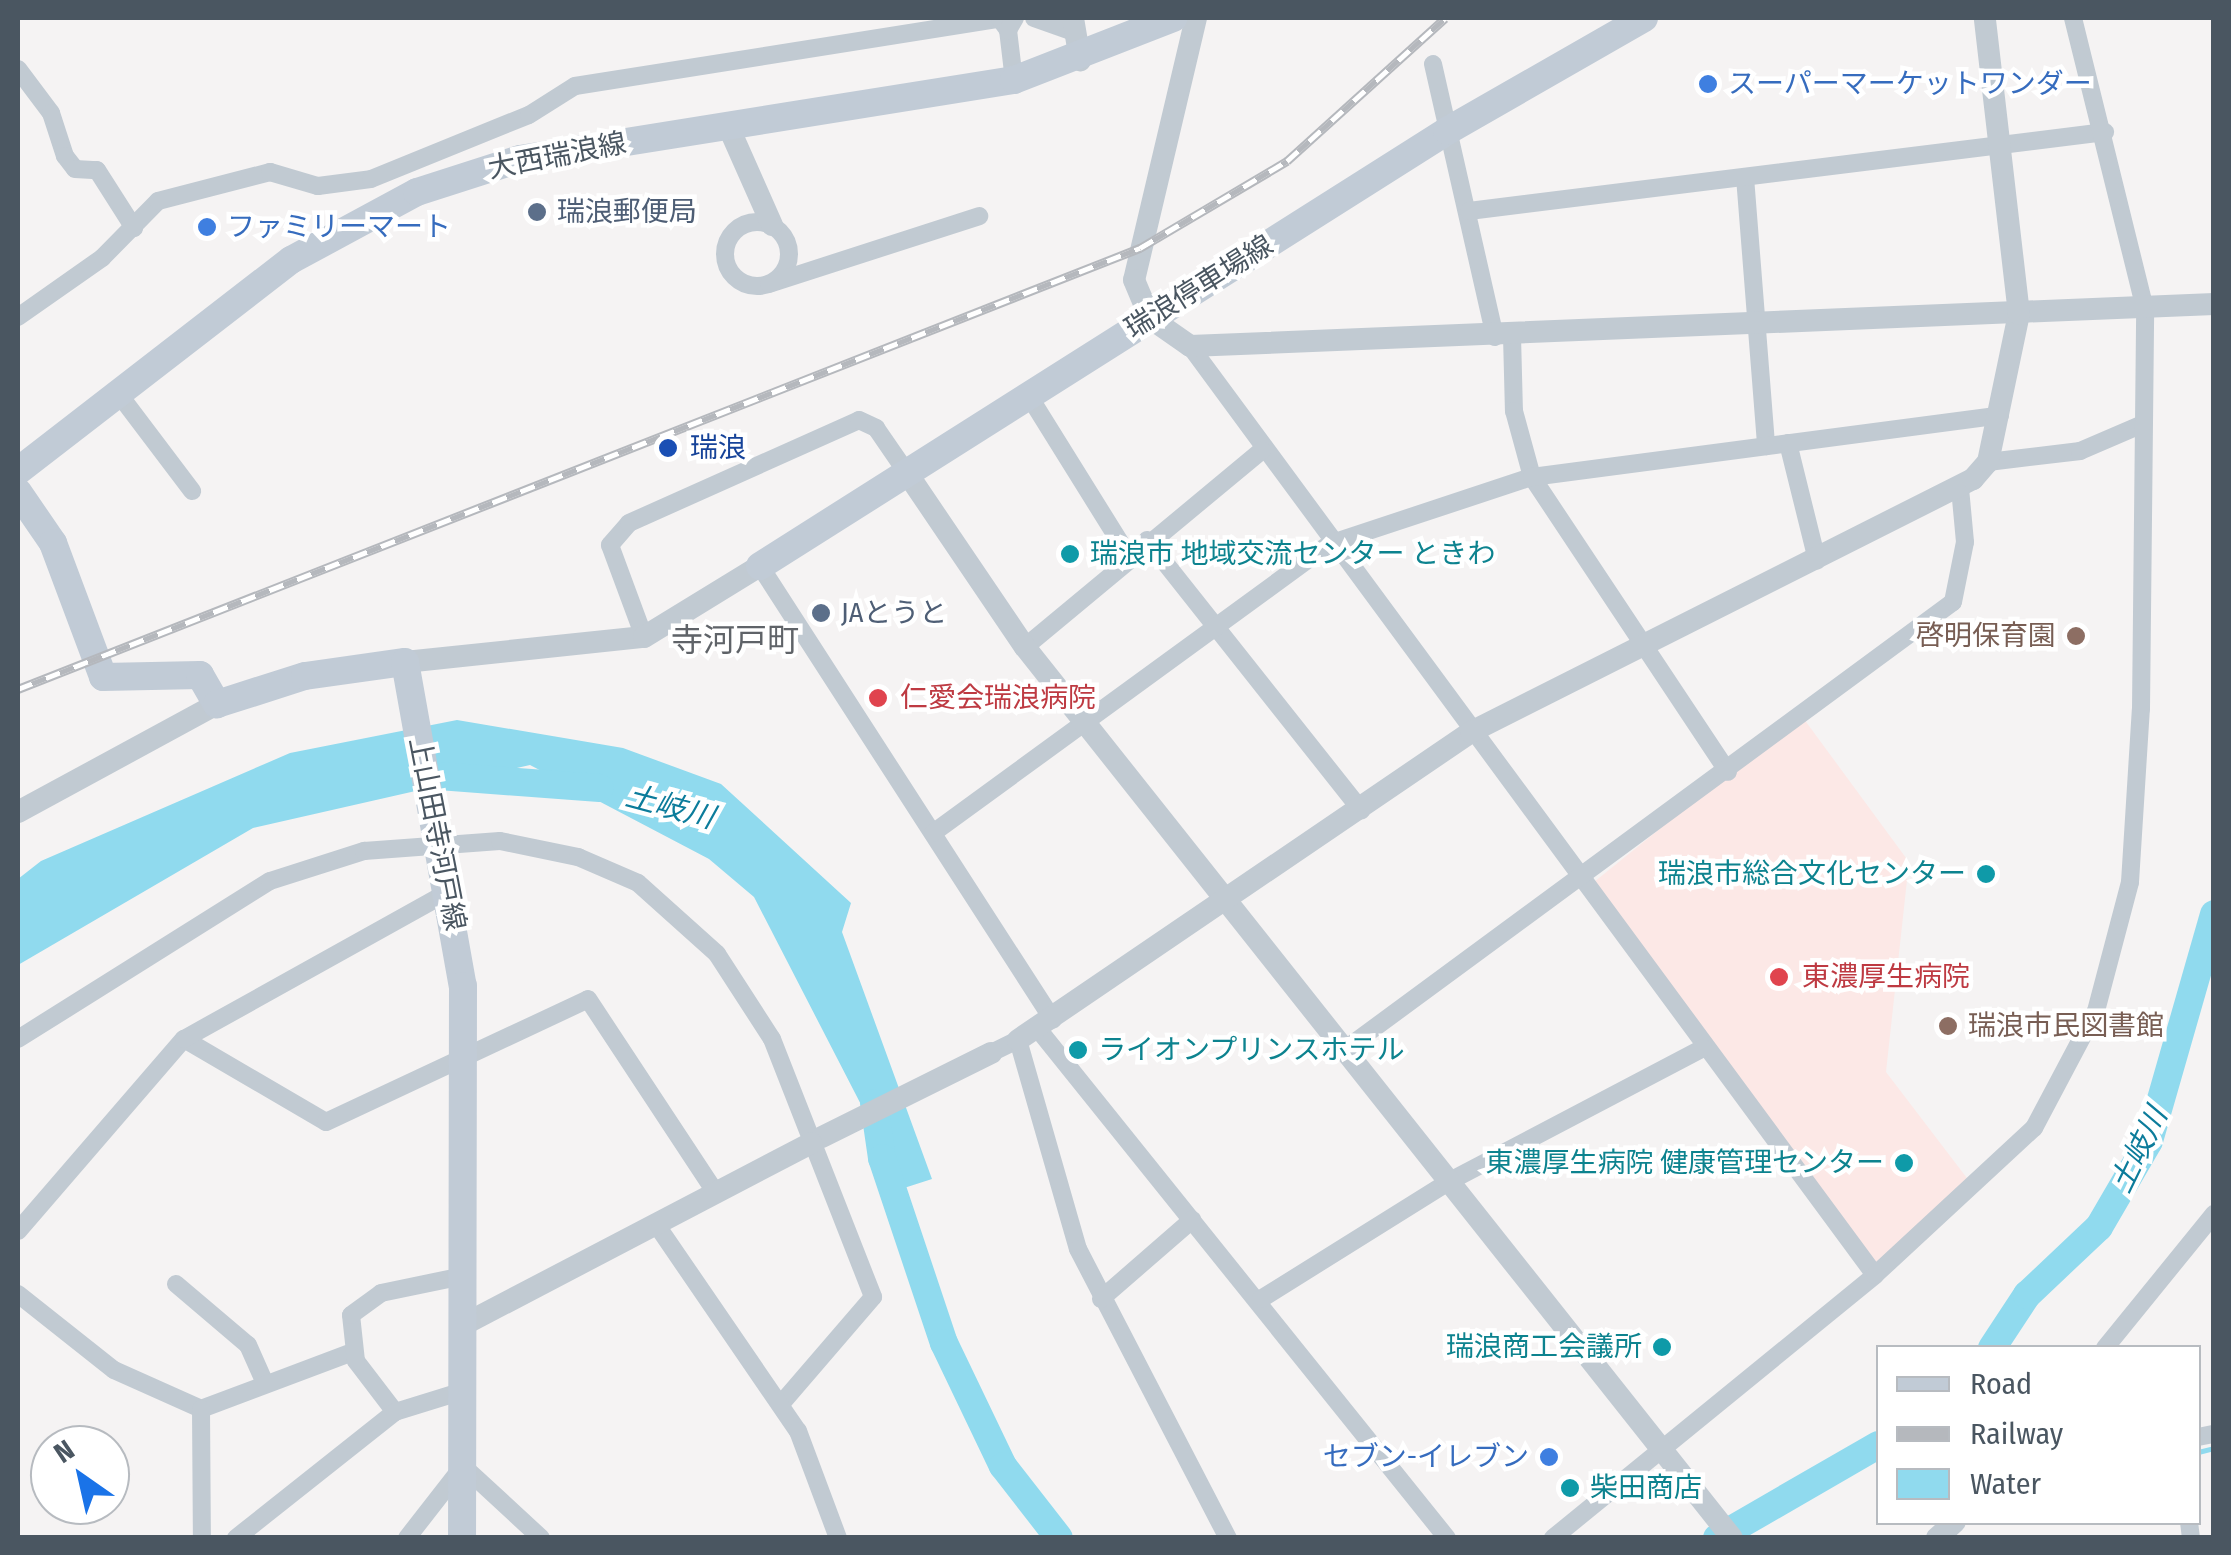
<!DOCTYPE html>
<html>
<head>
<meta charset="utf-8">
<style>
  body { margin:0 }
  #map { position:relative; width:2231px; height:1555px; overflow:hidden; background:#f5f3f3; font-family:"Fira Sans Condensed","Noto Sans JP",sans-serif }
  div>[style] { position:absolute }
  .medical>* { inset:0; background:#fce8e6 }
  .water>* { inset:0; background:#90daee }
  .stream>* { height:5px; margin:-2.5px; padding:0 2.5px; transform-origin:2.5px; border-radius:2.5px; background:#90daee }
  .river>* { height:28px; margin:-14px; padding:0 14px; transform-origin:14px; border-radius:14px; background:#90daee }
  .minor>* { height:18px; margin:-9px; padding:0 9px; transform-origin:9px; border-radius:9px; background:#c1cad2 }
  .minor>.ring { margin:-9px; padding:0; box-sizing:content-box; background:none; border:18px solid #c1cad2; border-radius:50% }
  .tertiary>* { height:22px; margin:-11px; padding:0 11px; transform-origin:11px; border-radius:11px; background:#c1cad2 }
  .secondary>* { height:28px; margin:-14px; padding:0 14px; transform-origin:14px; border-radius:14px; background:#c1cbd6 }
  .rail>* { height:9px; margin-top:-4.5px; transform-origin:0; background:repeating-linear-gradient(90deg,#fff 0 15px,#b5b8bd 0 30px); box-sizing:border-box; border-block:2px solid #b5b8bd }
  .dots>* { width:28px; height:28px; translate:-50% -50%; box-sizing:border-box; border:5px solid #fff; border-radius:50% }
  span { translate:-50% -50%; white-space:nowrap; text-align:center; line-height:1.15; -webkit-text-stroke:9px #fff; paint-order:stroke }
  .shop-label { font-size:28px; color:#366cbe }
  .left { translate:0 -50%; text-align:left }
  .right { translate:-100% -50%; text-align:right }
  .street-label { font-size:28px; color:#4a5661 }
  .service-label { font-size:28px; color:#4e5e75 }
  .transit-label { font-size:28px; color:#164399 }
  .culture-label { font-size:28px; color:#0d838f }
  .education-label { font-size:28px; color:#785e54 }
  .health-label { font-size:28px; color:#be3a42 }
  .water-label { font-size:30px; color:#0c7c9b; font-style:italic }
  .quarter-label { font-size:32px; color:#5f6368 }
  .frame { position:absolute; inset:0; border:20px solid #4a5661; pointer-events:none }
  .legend { position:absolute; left:1876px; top:1345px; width:325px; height:180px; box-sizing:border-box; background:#fff; border:2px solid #b7bbc0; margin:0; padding:12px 18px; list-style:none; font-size:30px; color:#4a5661 }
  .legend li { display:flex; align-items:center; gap:20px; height:50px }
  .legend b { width:50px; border:2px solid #b7bbc0 }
  .north { position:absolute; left:30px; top:1425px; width:100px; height:100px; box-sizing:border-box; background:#fff; border:2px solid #b7bbc0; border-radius:50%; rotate:326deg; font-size:28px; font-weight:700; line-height:40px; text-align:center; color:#4a5661 }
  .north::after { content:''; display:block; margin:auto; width:35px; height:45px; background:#1a73e8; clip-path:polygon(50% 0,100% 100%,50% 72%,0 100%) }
</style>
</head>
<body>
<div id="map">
  <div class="medical">
    <div style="clip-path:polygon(1801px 715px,1909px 862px,1886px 1072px,1973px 1186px,1870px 1268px,1594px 882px)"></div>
  </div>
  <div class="water">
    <div style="clip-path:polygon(457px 720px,623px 748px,721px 784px,851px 903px,842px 932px,932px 1179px,904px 1188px,754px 897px,709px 859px,530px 765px,253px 828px,18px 965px,18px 879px,41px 861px,290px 753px)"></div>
  </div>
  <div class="stream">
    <div style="left:2198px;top:1452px;width:16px;rotate:-14deg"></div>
  </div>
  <div class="river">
    <div style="left:439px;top:776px;width:161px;rotate:4.3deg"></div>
    <div style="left:874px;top:1103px;width:56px;rotate:81.7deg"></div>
    <div style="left:882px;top:1158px;width:195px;rotate:71.5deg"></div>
    <div style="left:944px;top:1343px;width:136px;rotate:64.4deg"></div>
    <div style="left:1003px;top:1466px;width:91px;rotate:52.1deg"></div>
    <div style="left:1992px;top:1348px;width:64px;rotate:-56.6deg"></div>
    <div style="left:2027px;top:1295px;width:99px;rotate:-43.4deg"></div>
    <div style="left:2099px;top:1227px;width:99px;rotate:-59.8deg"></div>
    <div style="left:2149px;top:1141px;width:236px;rotate:-74deg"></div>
    <div style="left:1717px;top:1538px;width:186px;rotate:-30deg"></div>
  </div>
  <div class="minor">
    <div style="left:1034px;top:18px;width:42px;rotate:19.3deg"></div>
    <div style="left:1008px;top:30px;width:50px;rotate:83.2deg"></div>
    <div style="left:1433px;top:64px;width:280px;rotate:77.2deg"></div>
    <div style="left:18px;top:69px;width:55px;rotate:53.1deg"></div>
    <div style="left:51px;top:113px;width:45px;rotate:72deg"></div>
    <div style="left:65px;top:156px;width:16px;rotate:52deg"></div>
    <div style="left:75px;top:169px;width:22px;rotate:3deg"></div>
    <div style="left:97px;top:170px;width:69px;rotate:57.5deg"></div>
    <div style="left:1745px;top:177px;width:270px;rotate:85.5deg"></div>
    <div style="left:1469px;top:211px;width:641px;rotate:-7.08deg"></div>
    <div class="ring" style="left:725px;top:222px;width:46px;height:46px"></div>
    <div style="left:769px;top:284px;width:221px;rotate:-17.9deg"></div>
    <div style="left:18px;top:317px;width:103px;rotate:-35.1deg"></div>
    <div style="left:102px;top:258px;width:80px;rotate:-45.5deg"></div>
    <div style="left:158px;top:201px;width:116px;rotate:-14.5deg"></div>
    <div style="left:270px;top:172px;width:50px;rotate:16.3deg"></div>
    <div style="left:318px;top:186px;width:53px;rotate:-7.5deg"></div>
    <div style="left:371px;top:179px;width:170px;rotate:-22.1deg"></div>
    <div style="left:529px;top:115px;width:54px;rotate:-32.2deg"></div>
    <div style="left:575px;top:86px;width:430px;rotate:-9deg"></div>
    <div style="left:1000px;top:19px;width:14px;rotate:54deg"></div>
    <div style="left:1008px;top:30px;width:14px;rotate:-60deg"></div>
    <div style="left:1512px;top:336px;width:75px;rotate:88.5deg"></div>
    <div style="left:1514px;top:411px;width:68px;rotate:74.7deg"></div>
    <div style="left:1532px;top:477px;width:354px;rotate:56.4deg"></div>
    <div style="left:1190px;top:346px;width:1154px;rotate:53.6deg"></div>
    <div style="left:118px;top:393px;width:123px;rotate:52.9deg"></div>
    <div style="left:1029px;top:396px;width:187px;rotate:58.1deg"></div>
    <div style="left:1788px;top:443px;width:121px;rotate:76.1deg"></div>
    <div style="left:1988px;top:462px;width:93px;rotate:-6.8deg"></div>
    <div style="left:2080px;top:451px;width:69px;rotate:-23.2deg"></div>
    <div style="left:1147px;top:540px;width:345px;rotate:51.6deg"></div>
    <div style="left:760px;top:566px;width:540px;rotate:57.16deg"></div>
    <div style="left:644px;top:637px;width:98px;rotate:-110.3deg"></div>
    <div style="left:610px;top:545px;width:29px;rotate:-49deg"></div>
    <div style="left:629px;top:523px;width:252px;rotate:-24.1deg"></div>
    <div style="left:859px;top:420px;width:19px;rotate:25deg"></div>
    <div style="left:876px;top:428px;width:55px;rotate:55.4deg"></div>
    <div style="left:1025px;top:647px;width:308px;rotate:-39.7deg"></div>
    <div style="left:933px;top:833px;width:490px;rotate:-36.1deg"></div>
    <div style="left:1329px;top:544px;width:214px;rotate:-18.3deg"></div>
    <div style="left:1532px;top:477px;width:472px;rotate:-7.5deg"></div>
    <div style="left:1038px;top:1029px;width:653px;rotate:51.22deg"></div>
    <div style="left:18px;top:1039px;width:297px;rotate:-32.1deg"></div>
    <div style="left:270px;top:881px;width:99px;rotate:-17.7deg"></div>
    <div style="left:364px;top:851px;width:136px;rotate:-4.2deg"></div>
    <div style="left:500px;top:841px;width:80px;rotate:11.6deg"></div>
    <div style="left:578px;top:857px;width:65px;rotate:23.4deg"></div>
    <div style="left:638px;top:883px;width:106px;rotate:41.9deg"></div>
    <div style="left:717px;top:954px;width:101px;rotate:57.1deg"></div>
    <div style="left:772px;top:1039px;width:277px;rotate:68.6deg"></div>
    <div style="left:873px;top:1297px;width:141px;rotate:130.7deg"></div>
    <div style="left:184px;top:1039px;width:164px;rotate:30.3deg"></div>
    <div style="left:326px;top:1122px;width:289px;rotate:-25.1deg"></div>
    <div style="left:588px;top:999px;width:232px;rotate:56.6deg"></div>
    <div style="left:1347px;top:1048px;width:752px;rotate:-36.35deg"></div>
    <div style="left:1953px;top:602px;width:61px;rotate:-78.7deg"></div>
    <div style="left:1965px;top:542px;width:54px;rotate:-95.3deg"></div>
    <div style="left:991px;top:1053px;width:30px;rotate:-26deg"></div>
    <div style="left:1018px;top:1040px;width:217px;rotate:74deg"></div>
    <div style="left:1078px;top:1249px;width:326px;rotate:62.6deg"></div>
    <div style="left:656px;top:1224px;width:251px;rotate:55.6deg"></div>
    <div style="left:798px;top:1431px;width:114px;rotate:69.5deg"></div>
    <div style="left:18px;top:1231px;width:254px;rotate:-49.2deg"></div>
    <div style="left:184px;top:1039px;width:304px;rotate:-29.1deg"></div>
    <div style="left:176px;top:1284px;width:94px;rotate:40.3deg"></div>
    <div style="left:248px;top:1345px;width:37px;rotate:66deg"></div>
    <div style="left:18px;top:1294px;width:122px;rotate:38.4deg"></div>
    <div style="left:114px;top:1370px;width:95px;rotate:24.1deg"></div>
    <div style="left:1101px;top:1299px;width:121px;rotate:-41deg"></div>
    <div style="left:1261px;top:1299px;width:223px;rotate:-32deg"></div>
    <div style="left:1450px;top:1181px;width:286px;rotate:-27.7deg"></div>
    <div style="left:2105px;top:1348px;width:173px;rotate:-50.9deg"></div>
    <div style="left:201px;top:1409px;width:162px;rotate:-20.6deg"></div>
    <div style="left:201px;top:1409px;width:129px;rotate:89.6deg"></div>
    <div style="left:395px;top:1412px;width:64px;rotate:-127.4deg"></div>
    <div style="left:356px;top:1361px;width:46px;rotate:-96.2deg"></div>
    <div style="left:351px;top:1315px;width:37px;rotate:-36deg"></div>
    <div style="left:381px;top:1293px;width:84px;rotate:-11.7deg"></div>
    <div style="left:2198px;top:1437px;width:16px;rotate:-11deg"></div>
    <div style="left:2189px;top:1522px;width:16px;rotate:83deg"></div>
    <div style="left:236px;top:1538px;width:203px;rotate:-38.4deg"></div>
    <div style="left:395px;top:1412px;width:71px;rotate:-17.2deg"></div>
    <div style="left:407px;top:1538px;width:91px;rotate:-52.1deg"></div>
    <div style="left:463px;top:1466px;width:106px;rotate:42.7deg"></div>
    <div style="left:1553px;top:1538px;width:416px;rotate:-39.2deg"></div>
    <div style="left:1875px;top:1275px;width:217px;rotate:-42.8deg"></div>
    <div style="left:2034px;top:1128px;width:132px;rotate:-62.1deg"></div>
    <div style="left:2096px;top:1011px;width:133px;rotate:-75.2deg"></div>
    <div style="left:2130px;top:882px;width:173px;rotate:-86.4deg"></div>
    <div style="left:2141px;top:709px;width:400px;rotate:-89.4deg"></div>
    <div style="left:2145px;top:309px;width:300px;rotate:-103.9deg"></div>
  </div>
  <div class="tertiary">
    <div style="left:1073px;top:18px;width:43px;rotate:80.5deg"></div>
    <div style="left:1196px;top:18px;width:269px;rotate:103.3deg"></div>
    <div style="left:1134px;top:280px;width:41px;rotate:67.2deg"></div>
    <div style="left:1150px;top:318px;width:49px;rotate:35deg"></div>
    <div style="left:1190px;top:346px;width:1025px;rotate:-2.35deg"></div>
    <div style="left:729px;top:128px;width:106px;rotate:66.1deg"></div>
    <div style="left:907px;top:473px;width:210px;rotate:55.9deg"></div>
    <div style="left:1025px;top:647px;width:1137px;rotate:51.57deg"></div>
    <div style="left:405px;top:662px;width:240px;rotate:-6deg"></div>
    <div style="left:644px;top:637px;width:136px;rotate:-31.5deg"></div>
    <div style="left:18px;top:812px;width:226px;rotate:-28.5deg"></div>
    <div style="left:1018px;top:1040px;width:548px;rotate:-34.21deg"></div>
    <div style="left:1471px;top:732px;width:562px;rotate:-26.75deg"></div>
    <div style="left:1973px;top:479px;width:23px;rotate:-49deg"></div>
    <div style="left:1988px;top:462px;width:151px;rotate:-78.2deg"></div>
    <div style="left:2019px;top:314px;width:298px;rotate:-96.6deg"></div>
    <div style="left:822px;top:1137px;width:189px;rotate:-26.4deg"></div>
    <div style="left:463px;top:1325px;width:393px;rotate:-27.6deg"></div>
    <div style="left:1937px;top:1538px;width:24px;rotate:-42deg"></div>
  </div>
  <div class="secondary">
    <div style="left:18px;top:471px;width:345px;rotate:-37.7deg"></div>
    <div style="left:291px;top:260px;width:143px;rotate:-28.4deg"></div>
    <div style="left:417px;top:192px;width:108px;rotate:-17.8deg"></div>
    <div style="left:520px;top:159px;width:500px;rotate:-9.09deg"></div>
    <div style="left:1014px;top:80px;width:171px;rotate:-21.3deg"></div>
    <div style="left:18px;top:492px;width:62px;rotate:55.5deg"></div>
    <div style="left:53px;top:543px;width:143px;rotate:69.5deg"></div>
    <div style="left:103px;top:677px;width:97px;rotate:-1.2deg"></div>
    <div style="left:200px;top:675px;width:34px;rotate:60deg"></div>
    <div style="left:217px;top:704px;width:92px;rotate:-17.7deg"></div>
    <div style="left:305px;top:676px;width:101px;rotate:-8deg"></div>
    <div style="left:405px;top:662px;width:329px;rotate:79.9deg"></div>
    <div style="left:463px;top:986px;width:552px;rotate:90.1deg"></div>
    <div style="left:760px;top:566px;width:813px;rotate:-32.34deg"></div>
    <div style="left:1447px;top:131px;width:227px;rotate:-29.8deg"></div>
  </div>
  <div class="rail">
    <div style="left:18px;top:689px;width:1206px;rotate:-21.46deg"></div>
    <div style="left:1140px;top:248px;width:171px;rotate:-30.6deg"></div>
    <div style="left:1287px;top:161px;width:213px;rotate:-42.1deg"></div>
  </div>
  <div class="dots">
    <div style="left:1708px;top:84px;background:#3f7fe0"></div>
    <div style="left:537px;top:212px;background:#5c6f8a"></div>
    <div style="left:207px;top:227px;background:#3f7fe0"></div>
    <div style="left:668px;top:448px;background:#1a4fb4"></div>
    <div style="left:1070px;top:554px;background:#0f9aa8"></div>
    <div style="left:821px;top:613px;background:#5c6f8a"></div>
    <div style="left:2076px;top:636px;background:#8d6e63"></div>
    <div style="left:878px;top:698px;background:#e0444e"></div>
    <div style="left:1986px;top:874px;background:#0f9aa8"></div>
    <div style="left:1779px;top:977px;background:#e0444e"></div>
    <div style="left:1948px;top:1026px;background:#8d6e63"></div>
    <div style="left:1078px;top:1050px;background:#0f9aa8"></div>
    <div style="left:1904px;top:1163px;background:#0f9aa8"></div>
    <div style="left:1662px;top:1347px;background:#0f9aa8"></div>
    <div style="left:1549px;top:1457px;background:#3f7fe0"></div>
    <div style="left:1570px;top:1488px;background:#0f9aa8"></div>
  </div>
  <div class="shop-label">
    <span class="left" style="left:1728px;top:84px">スーパーマーケットワンダー</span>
    <span class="left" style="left:227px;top:227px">ファミリーマート</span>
    <span class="right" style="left:1529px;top:1457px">セブン-イレブン</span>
  </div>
  <div class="street-label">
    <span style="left:557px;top:156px;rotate:-11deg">大西瑞浪線</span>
    <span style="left:1199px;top:287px;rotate:-32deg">瑞浪停車場線</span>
    <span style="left:437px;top:834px;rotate:79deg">上山田寺河戸線</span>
  </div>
  <div class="service-label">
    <span class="left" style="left:557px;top:212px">瑞浪郵便局</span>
    <span class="left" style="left:841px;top:613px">JAとうと</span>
  </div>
  <div class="transit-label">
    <span class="left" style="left:690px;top:448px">瑞浪</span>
  </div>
  <div class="culture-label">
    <span class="left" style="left:1090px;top:554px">瑞浪市 地域交流センター ときわ</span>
    <span class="right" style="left:1966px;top:874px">瑞浪市総合文化センター</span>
    <span class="left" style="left:1098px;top:1050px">ライオンプリンスホテル</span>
    <span class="right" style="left:1884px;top:1163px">東濃厚生病院 健康管理センター</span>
    <span class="right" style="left:1642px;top:1347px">瑞浪商工会議所</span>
    <span class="left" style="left:1590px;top:1488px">柴田商店</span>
  </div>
  <div class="education-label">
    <span class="right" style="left:2056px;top:636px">啓明保育園</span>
    <span class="left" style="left:1968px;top:1026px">瑞浪市民図書館</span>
  </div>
  <div class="health-label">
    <span class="left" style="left:900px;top:698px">仁愛会瑞浪病院</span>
    <span class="left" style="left:1802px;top:977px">東濃厚生病院</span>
  </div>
  <div class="water-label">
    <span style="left:670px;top:807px;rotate:15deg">土岐川</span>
    <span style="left:2139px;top:1150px;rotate:-64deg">土岐川</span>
  </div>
  <div class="quarter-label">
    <span style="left:735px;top:640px">寺河戸町</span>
  </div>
  <div class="frame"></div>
  <ul class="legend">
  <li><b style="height:12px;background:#c1cbd6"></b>Road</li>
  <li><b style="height:12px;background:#b5b8bd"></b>Railway</li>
  <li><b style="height:28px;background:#90daee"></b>Water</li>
  </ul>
  <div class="north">N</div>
</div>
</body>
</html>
